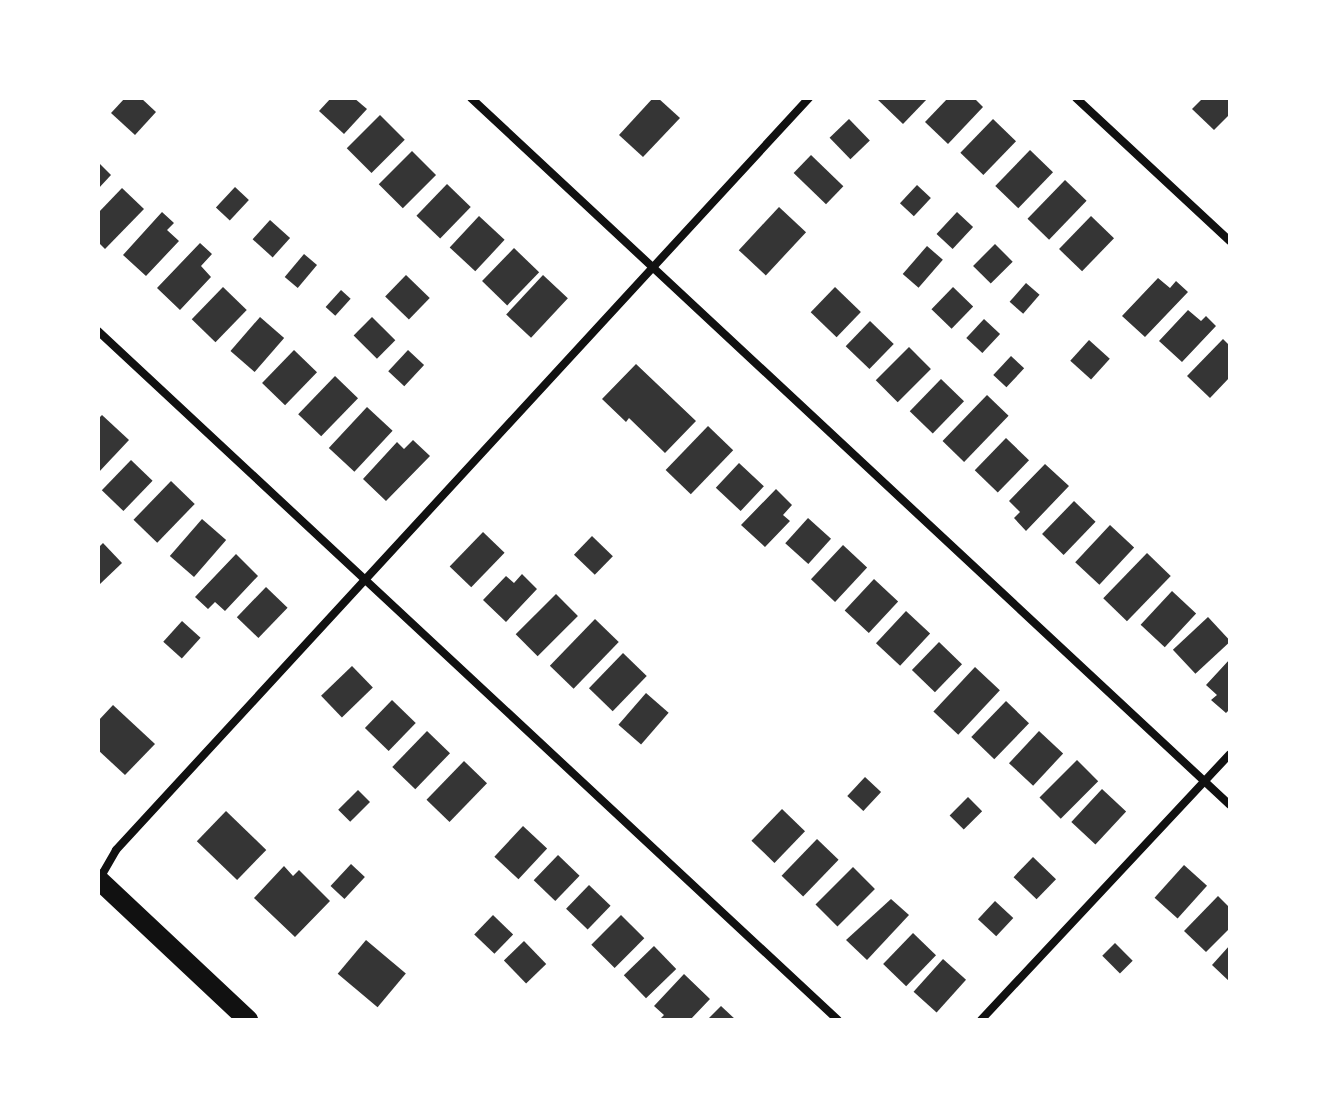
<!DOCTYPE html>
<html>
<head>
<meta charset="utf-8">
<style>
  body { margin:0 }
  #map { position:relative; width:1328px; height:1118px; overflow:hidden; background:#fff; font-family:Commissioner,sans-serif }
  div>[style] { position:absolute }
  .building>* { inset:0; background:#353535; transform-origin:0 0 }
  .minor>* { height:8px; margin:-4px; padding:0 4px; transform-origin:4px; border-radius:4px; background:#111 }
  .primary>* { height:20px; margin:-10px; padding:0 10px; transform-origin:10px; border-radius:10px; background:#111 }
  span { translate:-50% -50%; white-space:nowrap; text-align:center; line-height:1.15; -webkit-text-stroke:6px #fff; paint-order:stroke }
  .frame { position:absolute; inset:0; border:100px solid #fff; pointer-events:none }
</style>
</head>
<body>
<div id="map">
  <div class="building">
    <div style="clip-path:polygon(125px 98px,141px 98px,156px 112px,135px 135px,111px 113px)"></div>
    <div style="clip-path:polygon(331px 98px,354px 98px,367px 109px,344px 134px,319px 111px)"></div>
    <div style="clip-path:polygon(653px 98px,658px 98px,680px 118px,643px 157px,619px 135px)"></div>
    <div style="clip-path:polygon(876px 98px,928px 98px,903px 124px)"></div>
    <div style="clip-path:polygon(948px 98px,974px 98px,983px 107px,948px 144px,925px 122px)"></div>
    <div style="clip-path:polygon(1203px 98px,1230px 98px,1230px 114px,1214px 130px,1192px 109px)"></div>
    <div style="left:380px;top:115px;width:35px;height:47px;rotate:45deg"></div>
    <div style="left:849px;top:119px;width:30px;height:27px;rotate:46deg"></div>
    <div style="left:993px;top:119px;width:32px;height:47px;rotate:44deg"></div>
    <div style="left:1030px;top:150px;width:32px;height:50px;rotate:44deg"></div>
    <div style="left:412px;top:151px;width:34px;height:47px;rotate:45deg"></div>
    <div style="left:811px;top:155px;width:45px;height:25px;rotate:44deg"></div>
    <div style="clip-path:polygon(98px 162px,111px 175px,98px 189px)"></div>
    <div style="left:1065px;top:180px;width:30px;height:54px;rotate:44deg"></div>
    <div style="left:447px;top:184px;width:33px;height:44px;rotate:44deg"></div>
    <div style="left:917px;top:185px;width:19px;height:25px;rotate:43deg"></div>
    <div style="left:235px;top:187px;width:19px;height:28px;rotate:43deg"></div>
    <div style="clip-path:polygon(122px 188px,144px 209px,105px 249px,98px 242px,98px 213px)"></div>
    <div style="left:779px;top:207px;width:37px;height:59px;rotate:43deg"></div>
    <div style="clip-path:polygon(162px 212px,174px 223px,167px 230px,179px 241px,146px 276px,123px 255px)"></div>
    <div style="left:957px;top:212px;width:22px;height:30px;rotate:43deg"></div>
    <div style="left:479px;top:216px;width:35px;height:43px;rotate:43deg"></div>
    <div style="left:1091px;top:216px;width:32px;height:46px;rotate:44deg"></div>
    <div style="left:270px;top:220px;width:27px;height:26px;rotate:42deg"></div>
    <div style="clip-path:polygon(200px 243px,212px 254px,201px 266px,211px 277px,180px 310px,157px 288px)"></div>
    <div style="left:995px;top:244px;width:25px;height:31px;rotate:45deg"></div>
    <div style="left:927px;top:246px;width:21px;height:37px;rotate:41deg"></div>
    <div style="left:514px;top:248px;width:35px;height:46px;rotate:44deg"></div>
    <div style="left:304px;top:254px;width:17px;height:30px;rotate:40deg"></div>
    <div style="left:406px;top:275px;width:33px;height:30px;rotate:44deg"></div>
    <div style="left:543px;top:275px;width:34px;height:54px;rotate:43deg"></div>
    <div style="clip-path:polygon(1158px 278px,1170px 288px,1176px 281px,1188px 292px,1145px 337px,1122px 316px)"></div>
    <div style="left:1026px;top:283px;width:18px;height:25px;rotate:41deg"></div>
    <div style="left:223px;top:287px;width:33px;height:45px;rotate:44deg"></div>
    <div style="left:835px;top:287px;width:36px;height:35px;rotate:44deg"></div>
    <div style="left:953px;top:287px;width:28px;height:31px;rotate:44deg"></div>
    <div style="left:341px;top:290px;width:13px;height:23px;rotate:42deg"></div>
    <div style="clip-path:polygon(1188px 310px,1201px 321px,1206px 316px,1216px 326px,1182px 362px,1159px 341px)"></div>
    <div style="left:260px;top:317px;width:32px;height:45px;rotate:41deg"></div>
    <div style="left:372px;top:317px;width:33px;height:26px;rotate:45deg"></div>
    <div style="left:984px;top:319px;width:22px;height:26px;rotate:43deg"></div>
    <div style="left:870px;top:321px;width:33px;height:35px;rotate:44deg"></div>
    <div style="clip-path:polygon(1223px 339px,1230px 346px,1230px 377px,1210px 398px,1187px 376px)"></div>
    <div style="left:1089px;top:340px;width:28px;height:28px;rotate:42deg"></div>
    <div style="left:909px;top:347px;width:31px;height:47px;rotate:45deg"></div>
    <div style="left:294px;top:350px;width:32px;height:46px;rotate:44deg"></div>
    <div style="left:408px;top:350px;width:22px;height:29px;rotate:43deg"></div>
    <div style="left:1011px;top:356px;width:18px;height:26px;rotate:43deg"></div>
    <div style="clip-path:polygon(636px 364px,696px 421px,665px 453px,629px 418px,626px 422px,602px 399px)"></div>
    <div style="left:335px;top:376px;width:32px;height:53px;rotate:44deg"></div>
    <div style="left:941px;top:379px;width:32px;height:45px;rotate:44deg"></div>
    <div style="left:987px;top:395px;width:30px;height:64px;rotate:44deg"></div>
    <div style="left:367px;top:407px;width:35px;height:56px;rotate:43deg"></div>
    <div style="clip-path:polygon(102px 415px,129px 440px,98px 473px,98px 419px)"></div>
    <div style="left:708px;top:426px;width:35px;height:61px;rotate:44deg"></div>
    <div style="left:1006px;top:438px;width:32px;height:45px;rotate:44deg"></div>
    <div style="clip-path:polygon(413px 440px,430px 456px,386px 501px,363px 479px,397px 442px,404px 449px)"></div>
    <div style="left:131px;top:460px;width:30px;height:42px;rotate:44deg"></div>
    <div style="left:739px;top:463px;width:34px;height:34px;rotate:43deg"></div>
    <div style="clip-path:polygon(1045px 464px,1069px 486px,1026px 531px,1014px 518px,1020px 512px,1009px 501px)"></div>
    <div style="left:171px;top:481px;width:33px;height:54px;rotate:44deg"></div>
    <div style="clip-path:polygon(776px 489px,792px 505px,783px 515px,790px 521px,765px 547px,741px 525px)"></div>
    <div style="left:1074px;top:501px;width:30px;height:46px;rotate:44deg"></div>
    <div style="left:808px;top:518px;width:31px;height:34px;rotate:42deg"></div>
    <div style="left:202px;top:519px;width:32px;height:49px;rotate:41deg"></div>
    <div style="left:1110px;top:525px;width:33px;height:51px;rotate:43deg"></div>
    <div style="left:483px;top:532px;width:30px;height:48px;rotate:44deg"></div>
    <div style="left:592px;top:536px;width:29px;height:26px;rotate:44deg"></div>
    <div style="clip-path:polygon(103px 543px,122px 563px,100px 584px,98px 548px)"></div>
    <div style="left:843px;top:545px;width:33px;height:47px;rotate:43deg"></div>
    <div style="left:1147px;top:553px;width:33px;height:63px;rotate:44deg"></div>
    <div style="clip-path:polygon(236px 554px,258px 576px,225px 611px,215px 602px,208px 609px,195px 597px)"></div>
    <div style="clip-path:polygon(522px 574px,537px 589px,506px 622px,483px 600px,506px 576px,514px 583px)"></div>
    <div style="left:874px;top:579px;width:33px;height:43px;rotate:43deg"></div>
    <div style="left:266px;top:587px;width:30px;height:42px;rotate:44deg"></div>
    <div style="left:1172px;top:591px;width:33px;height:46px;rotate:43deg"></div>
    <div style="left:556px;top:594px;width:31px;height:57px;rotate:45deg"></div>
    <div style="left:906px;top:611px;width:33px;height:44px;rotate:43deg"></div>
    <div style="left:1208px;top:617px;width:33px;height:48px;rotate:47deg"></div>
    <div style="left:595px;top:619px;width:33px;height:65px;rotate:44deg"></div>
    <div style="left:182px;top:621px;width:25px;height:28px;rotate:42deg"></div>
    <div style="left:939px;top:642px;width:32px;height:39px;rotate:44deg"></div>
    <div style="left:623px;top:653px;width:33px;height:49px;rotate:44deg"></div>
    <div style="clip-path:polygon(1230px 659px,1230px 709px,1226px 713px,1211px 700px,1217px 695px,1206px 685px)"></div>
    <div style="left:352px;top:666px;width:30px;height:43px;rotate:46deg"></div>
    <div style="left:975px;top:667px;width:34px;height:61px;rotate:43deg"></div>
    <div style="left:646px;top:693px;width:30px;height:42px;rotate:41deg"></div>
    <div style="left:392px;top:700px;width:33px;height:39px;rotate:44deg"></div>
    <div style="left:1006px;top:701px;width:32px;height:50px;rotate:44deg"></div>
    <div style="clip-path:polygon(113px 705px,155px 744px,125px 775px,98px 750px,98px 721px)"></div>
    <div style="left:427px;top:731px;width:32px;height:50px;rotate:44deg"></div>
    <div style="left:1039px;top:731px;width:33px;height:44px;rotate:43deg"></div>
    <div style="left:1077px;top:760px;width:30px;height:53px;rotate:45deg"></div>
    <div style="left:464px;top:761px;width:32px;height:54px;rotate:44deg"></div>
    <div style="left:865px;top:777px;width:22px;height:26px;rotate:43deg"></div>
    <div style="left:1102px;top:789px;width:33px;height:45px;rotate:43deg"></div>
    <div style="left:358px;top:790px;width:17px;height:28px;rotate:45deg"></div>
    <div style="left:968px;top:797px;width:20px;height:26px;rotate:45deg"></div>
    <div style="left:782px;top:809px;width:32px;height:44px;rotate:44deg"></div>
    <div style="left:226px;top:811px;width:56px;height:42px;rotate:44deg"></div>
    <div style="left:523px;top:826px;width:33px;height:42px;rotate:43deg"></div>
    <div style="left:817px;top:839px;width:30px;height:51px;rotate:44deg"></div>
    <div style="left:558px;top:855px;width:30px;height:35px;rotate:44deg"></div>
    <div style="left:1033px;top:857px;width:32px;height:28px;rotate:44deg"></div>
    <div style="left:351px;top:864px;width:19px;height:30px;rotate:43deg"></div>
    <div style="left:1184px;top:865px;width:31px;height:44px;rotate:42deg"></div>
    <div style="clip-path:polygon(284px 866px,293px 876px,299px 870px,330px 901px,295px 937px,254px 898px)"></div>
    <div style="left:853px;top:867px;width:31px;height:53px;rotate:45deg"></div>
    <div style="left:589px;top:885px;width:30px;height:33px;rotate:44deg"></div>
    <div style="clip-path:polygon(1218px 896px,1230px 908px,1230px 928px,1206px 952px,1184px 931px)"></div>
    <div style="clip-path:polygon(891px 899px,909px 915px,867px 960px,846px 940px)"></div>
    <div style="left:995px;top:901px;width:25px;height:25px;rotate:43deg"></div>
    <div style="left:493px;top:915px;width:28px;height:27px;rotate:44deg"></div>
    <div style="left:621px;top:915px;width:33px;height:42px;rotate:45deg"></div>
    <div style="left:913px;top:933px;width:32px;height:43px;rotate:44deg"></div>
    <div style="left:366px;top:940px;width:52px;height:44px;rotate:40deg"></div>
    <div style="left:524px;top:941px;width:32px;height:28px;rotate:46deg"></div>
    <div style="left:1115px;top:943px;width:25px;height:18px;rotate:45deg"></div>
    <div style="clip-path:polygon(1230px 945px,1230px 982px,1212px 965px)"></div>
    <div style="left:654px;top:946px;width:32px;height:42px;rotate:46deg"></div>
    <div style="left:943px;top:959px;width:31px;height:44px;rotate:42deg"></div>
    <div style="clip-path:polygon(684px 974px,710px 999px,690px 1020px,659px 1020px,664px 1015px,654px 1006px)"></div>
    <div style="clip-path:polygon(721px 1006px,736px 1020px,707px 1020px)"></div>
  </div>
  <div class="minor">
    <div style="left:471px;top:98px;width:1037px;rotate:42.97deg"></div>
    <div style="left:1076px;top:98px;width:210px;rotate:42.9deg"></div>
    <div style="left:98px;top:331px;width:1011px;rotate:42.96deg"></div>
    <div style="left:100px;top:878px;width:32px;rotate:-60deg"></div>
    <div style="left:116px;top:850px;width:1023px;rotate:-47.34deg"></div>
    <div style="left:981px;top:1020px;width:364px;rotate:-46.9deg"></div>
  </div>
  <div class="primary">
    <div style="left:98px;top:879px;width:206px;rotate:43.2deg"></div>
  </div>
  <div class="frame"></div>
</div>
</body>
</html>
